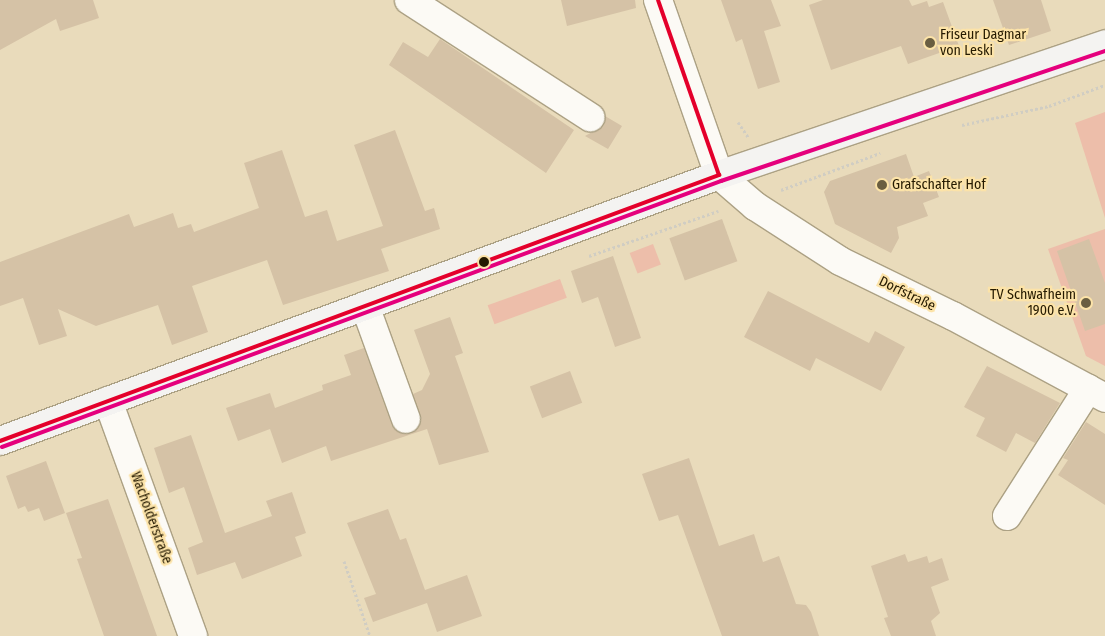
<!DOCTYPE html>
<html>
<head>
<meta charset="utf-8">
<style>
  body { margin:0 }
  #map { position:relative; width:1105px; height:636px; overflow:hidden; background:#e9dbbb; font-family:"Fira Sans Condensed",sans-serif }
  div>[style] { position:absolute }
  .green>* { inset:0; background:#edbeaa; transform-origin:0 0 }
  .building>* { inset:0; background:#d5c2a6; transform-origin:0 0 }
  .path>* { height:3px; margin-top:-1.5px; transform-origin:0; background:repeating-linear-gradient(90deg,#d0cdc3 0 2.5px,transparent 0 5px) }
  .roads { filter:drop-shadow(1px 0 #aca184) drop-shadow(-1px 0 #aca184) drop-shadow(0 1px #aca184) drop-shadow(0 -1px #aca184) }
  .minor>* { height:28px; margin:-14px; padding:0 14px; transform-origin:14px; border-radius:14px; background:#fcfaf5 }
  .major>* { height:28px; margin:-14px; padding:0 14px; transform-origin:14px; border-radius:14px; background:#f4f3f1 }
  .bus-1>* { height:4px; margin:-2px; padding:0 2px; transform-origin:2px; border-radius:2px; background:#e4002b }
  .bus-2>* { height:4px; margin:-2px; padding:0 2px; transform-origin:2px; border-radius:2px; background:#e5007d }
  .dots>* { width:14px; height:14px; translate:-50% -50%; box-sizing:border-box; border:2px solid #fce3a8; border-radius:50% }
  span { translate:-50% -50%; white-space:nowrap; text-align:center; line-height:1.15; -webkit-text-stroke:4.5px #fce3a8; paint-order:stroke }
  .poi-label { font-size:14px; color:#251a00 }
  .left { translate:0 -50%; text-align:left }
  .right { translate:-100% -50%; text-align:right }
  .street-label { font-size:14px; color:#251a00 }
</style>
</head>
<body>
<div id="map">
  <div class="green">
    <div style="clip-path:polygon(1105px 112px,1105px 218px,1075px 123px)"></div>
    <div style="clip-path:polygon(1105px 229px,1105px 366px,1086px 356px,1048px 249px)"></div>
    <div style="left:653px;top:244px;width:22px;height:25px;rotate:69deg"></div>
    <div style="left:560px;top:279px;width:20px;height:77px;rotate:70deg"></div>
  </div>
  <div class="building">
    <div style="clip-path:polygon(0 0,93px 0,99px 18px,60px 31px,56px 19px,0 50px)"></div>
    <div style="clip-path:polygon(561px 0,635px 0,636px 8px,567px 26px)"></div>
    <div style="clip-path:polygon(721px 0,771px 0,781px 26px,764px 31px,780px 82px,758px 89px,742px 39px,736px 42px)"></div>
    <div style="clip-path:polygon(823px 0,909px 0,912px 6px,927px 1px,929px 7px,943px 2px,959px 46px,908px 64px,901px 46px,831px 70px,809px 5px)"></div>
    <div style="clip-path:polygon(993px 0,1041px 0,1051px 31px,1009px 45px)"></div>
    <div style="clip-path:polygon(440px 39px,574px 130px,546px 173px,389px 65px,403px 42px,428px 57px)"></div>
    <div style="clip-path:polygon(605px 116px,622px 126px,608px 149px,585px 136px,603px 126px)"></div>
    <div style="clip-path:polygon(395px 130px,425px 211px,434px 208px,440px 229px,381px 249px,389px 271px,283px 305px,267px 260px,192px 286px,208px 332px,172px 345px,158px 305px,96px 326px,58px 309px,67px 336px,39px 345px,23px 298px,0 306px,0 262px,129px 214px,134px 227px,173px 213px,178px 228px,191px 224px,194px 232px,259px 208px,244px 163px,282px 150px,305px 217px,327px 210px,337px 241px,383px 226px,354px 145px)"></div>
    <div style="clip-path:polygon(906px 154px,914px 177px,929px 171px,939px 197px,923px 203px,928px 216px,897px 227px,899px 238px,891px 253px,835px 224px,824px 192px,830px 181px)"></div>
    <div style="left:722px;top:219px;width:45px;height:56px;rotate:70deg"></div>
    <div style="clip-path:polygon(1089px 239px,1105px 283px,1105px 324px,1085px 331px,1057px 251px)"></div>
    <div style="clip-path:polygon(613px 256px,641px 338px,615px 347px,598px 297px,582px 303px,571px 271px)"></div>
    <div style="clip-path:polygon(768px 291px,869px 343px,875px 331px,905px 347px,881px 391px,816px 358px,810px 371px,744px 337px)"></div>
    <div style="clip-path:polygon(450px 317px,463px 353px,455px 356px,489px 452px,439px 465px,427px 429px,331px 461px,326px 446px,282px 463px,270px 429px,238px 441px,226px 408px,270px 393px,275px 408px,323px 390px,322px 385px,351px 375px,344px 355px,364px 348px,392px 425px,403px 434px,412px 433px,421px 421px,413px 394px,422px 390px,430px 374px,414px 330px)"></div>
    <div style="clip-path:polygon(987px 366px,1060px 403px,1035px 443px,1016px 433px,1006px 452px,976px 436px,985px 418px,964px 407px)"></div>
    <div style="left:570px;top:371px;width:34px;height:43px;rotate:69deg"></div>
    <div style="clip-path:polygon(1086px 422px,1105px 434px,1105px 505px,1058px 475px,1068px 460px,1063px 458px)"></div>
    <div style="clip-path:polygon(191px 435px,225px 533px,272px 516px,266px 501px,292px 492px,306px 533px,295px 537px,302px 556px,242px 579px,235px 562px,197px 575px,188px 548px,203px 542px,184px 487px,169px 493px,154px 448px)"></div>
    <div style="clip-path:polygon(689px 458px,719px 546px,754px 534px,763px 562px,779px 556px,796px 604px,806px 605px,811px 612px,819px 636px,722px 636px,678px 515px,659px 521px,642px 474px)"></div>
    <div style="clip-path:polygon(46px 461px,65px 513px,44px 521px,39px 508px,28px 512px,25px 506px,18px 509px,6px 476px)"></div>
    <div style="clip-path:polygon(108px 499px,138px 583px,157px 636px,104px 636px,77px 559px,82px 558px,66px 513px)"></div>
    <div style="clip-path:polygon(388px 509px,400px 540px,406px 538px,425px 590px,467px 575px,482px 616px,437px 632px,427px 603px,373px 622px,364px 598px,376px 594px,347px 523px)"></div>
    <div style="clip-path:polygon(905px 554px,908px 562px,927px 556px,929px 563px,942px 558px,949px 580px,931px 587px,940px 613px,931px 621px,936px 636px,891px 636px,884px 618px,888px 617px,871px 566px)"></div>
  </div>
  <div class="path">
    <div style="left:738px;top:122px;width:18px;rotate:56deg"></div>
    <div style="left:962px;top:125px;width:89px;rotate:-12.3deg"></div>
    <div style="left:1049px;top:106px;width:60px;rotate:-20.6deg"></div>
    <div style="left:781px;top:190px;width:106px;rotate:-20.5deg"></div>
    <div style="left:589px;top:256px;width:137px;rotate:-19.2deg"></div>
    <div style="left:344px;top:561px;width:79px;rotate:70.9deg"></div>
  </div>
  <div class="roads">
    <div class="minor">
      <div style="left:409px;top:0;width:216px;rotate:32.9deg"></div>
      <div style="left:658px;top:0;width:185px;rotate:70.8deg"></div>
      <div style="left:719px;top:175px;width:48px;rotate:40.7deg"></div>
      <div style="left:755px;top:206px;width:101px;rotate:32.9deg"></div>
      <div style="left:840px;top:261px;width:126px;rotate:26deg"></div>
      <div style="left:953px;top:316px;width:173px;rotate:28.3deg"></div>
      <div style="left:365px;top:306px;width:120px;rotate:70.1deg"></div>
      <div style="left:108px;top:401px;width:250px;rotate:70.1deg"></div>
      <div style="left:1007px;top:516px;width:151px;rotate:-57.5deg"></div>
    </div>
    <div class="major">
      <div style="left:0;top:441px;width:767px;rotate:-20.3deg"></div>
      <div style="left:719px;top:175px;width:408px;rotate:-18.7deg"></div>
    </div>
  </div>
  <div class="bus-1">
    <div style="left:658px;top:0;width:185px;rotate:70.8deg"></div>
    <div style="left:0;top:441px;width:767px;rotate:-20.3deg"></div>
  </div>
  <div class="bus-2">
    <div style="left:2px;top:447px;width:767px;rotate:-20.3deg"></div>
    <div style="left:721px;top:181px;width:405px;rotate:-18.7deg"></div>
  </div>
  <div class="dots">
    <div style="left:930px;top:43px;background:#6a5e41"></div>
    <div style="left:882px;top:185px;background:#6a5e41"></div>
    <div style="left:484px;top:262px;background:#251a00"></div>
    <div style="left:1086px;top:303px;background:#6a5e41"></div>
  </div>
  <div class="poi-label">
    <span class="left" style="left:940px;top:43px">Friseur Dagmar<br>von Leski</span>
    <span class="left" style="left:892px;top:185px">Grafschafter Hof</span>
    <span class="right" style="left:1076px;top:303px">TV Schwafheim<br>1900 e.V.</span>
  </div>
  <div class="street-label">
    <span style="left:907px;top:294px;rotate:26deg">Dorfstraße</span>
    <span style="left:151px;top:518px;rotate:70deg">Wacholderstraße</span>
  </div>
</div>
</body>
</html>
